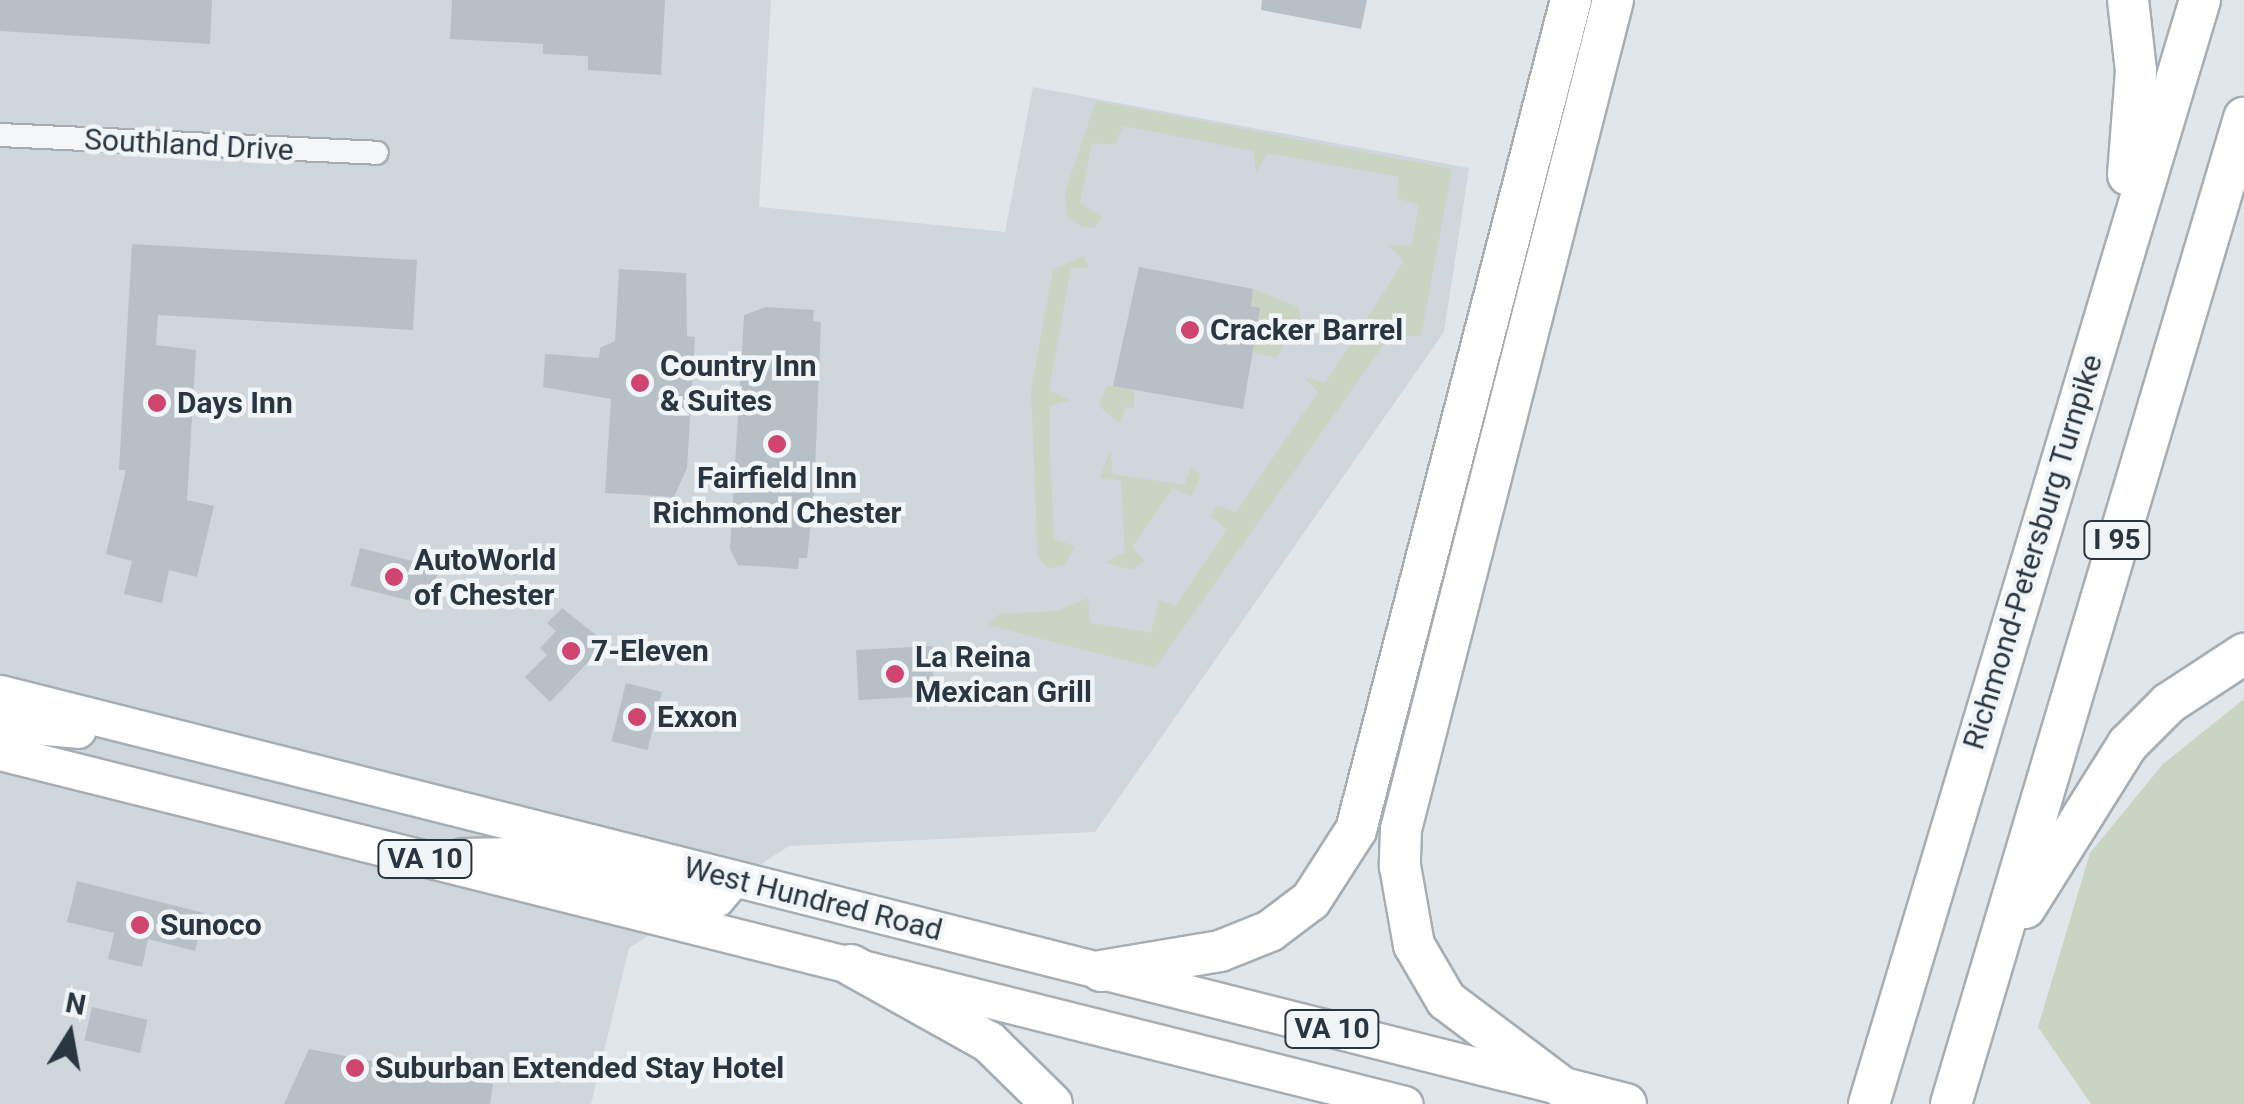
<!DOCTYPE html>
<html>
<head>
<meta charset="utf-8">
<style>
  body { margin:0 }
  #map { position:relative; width:2244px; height:1104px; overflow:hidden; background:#e1e6ea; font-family:Roboto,sans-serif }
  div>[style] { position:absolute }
  .built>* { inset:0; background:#cfd6dc }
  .green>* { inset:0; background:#cad4c2 }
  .building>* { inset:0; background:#b8c0c7; transform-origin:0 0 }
  .roads { filter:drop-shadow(2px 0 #a6aeb4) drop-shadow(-2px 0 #a6aeb4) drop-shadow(0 2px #a6aeb4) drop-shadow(0 -2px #a6aeb4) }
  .street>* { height:22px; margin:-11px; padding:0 11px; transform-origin:11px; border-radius:11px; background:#f4f6f8 }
  .primary>* { height:35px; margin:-17.5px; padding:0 17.5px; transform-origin:17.5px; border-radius:17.5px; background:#fff }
  .highway>* { height:40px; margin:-20px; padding:0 20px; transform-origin:20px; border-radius:20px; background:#fff }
  .dots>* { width:28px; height:28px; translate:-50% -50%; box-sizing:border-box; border:5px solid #f1f5f7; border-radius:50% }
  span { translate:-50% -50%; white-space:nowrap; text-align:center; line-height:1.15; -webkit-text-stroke:9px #f1f5f7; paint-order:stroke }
  .shield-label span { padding:2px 8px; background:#f1f5f7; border:2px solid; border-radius:8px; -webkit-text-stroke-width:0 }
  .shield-label { font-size:28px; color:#293642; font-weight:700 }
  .street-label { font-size:30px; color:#293642 }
  .poi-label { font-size:30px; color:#293642; font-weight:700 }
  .left { translate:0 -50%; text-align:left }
  .north { position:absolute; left:20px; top:984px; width:100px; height:100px; -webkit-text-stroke:8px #f1f5f7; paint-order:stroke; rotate:11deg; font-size:28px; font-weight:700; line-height:40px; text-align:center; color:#293642 }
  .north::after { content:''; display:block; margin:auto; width:35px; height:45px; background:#293642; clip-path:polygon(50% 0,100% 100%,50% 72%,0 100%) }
</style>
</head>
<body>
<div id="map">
  <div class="built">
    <div style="clip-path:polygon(0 0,771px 0,759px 207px,1005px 232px,1033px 87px,1469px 168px,1444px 332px,1095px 832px,789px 846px,629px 948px,591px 1104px,0 1104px)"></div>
  </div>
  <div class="green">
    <div style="clip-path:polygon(1096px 101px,1452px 169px,1421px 336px,1389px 337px,1155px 668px,988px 625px,999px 614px,1057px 611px,1088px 598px,1090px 623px,1151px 633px,1159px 600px,1175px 606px,1227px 530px,1211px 516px,1217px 506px,1236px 512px,1318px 392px,1304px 377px,1325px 383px,1404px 261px,1389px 246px,1412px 245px,1419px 205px,1397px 198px,1399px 177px,1267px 153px,1256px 173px,1254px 151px,1123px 126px,1115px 145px,1092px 143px,1080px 203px,1102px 217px,1094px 228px,1081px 227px,1067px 215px,1065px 192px)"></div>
    <div style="clip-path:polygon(1084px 256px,1089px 268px,1071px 268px,1049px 390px,1070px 400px,1050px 406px,1050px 457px,1054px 539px,1075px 546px,1064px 565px,1049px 569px,1038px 557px,1031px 391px,1053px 270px)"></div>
    <div style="clip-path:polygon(1253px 289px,1298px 307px,1301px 318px,1276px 358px,1252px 352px,1260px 308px,1251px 306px)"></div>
    <div style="clip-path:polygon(1107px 385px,1134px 390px,1134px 408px,1125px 407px,1120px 424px,1099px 406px)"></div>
    <div style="clip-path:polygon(1110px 451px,1113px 474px,1184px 485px,1192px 466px,1201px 476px,1191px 496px,1173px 488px,1132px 547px,1145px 561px,1132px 570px,1105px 562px,1125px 553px,1121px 481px,1100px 478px)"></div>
    <div style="clip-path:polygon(2244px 699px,2244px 1104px,2091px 1104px,2038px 1027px,2090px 853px,2163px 764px)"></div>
  </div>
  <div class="building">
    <div style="clip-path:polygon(0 0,212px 0,210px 44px,0 31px)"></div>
    <div style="clip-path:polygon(452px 0,665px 0,661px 75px,588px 70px,588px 56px,543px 54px,543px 44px,450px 39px)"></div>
    <div style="clip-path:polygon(1262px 0,1367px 0,1361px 29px,1261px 10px)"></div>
    <div style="clip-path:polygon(132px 244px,417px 260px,413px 330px,158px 315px,156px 345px,196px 350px,187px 500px,214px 506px,197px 577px,169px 570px,162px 603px,124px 594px,132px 561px,106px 554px,126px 470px,119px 470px)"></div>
    <div style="clip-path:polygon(1139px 267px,1253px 289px,1251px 306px,1260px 308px,1243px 409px,1113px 386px)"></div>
    <div style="clip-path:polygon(619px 269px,686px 273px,687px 336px,695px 337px,687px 468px,674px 497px,605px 493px,611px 399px,543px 387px,545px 354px,599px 358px,600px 348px,615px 341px)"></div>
    <div style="clip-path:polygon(766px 307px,814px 310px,813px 321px,821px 322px,814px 496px,807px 558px,799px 558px,798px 569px,738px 565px,730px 549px,744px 315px)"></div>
    <div style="left:360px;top:548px;width:81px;height:39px;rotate:14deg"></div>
    <div style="clip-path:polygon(562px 608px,606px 643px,550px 702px,525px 677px,547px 655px,540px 648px,556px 631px,547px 623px)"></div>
    <div style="left:932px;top:646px;width:50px;height:76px;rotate:87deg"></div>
    <div style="left:626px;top:683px;width:37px;height:60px;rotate:14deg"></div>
    <div style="clip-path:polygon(77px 881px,204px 913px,195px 951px,148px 939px,142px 967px,108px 959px,114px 933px,67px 922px)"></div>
    <div style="left:92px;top:1007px;width:57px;height:34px;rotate:13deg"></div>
    <div style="clip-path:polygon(309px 1049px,493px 1084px,490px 1104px,284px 1104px)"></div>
  </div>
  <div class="roads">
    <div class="street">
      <div style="left:0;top:135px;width:377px;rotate:2.7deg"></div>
    </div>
    <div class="primary">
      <div style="left:0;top:693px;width:1607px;rotate:14.16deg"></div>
      <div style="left:0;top:723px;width:78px;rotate:5.1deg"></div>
      <div style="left:0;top:752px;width:1448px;rotate:14.07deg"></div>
      <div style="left:462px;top:856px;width:59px;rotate:-1deg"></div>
      <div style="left:521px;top:855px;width:185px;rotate:13.7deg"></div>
      <div style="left:701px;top:899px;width:15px"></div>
      <div style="left:716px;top:899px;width:26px;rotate:-50deg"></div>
    </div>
    <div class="highway">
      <div style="left:1613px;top:0;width:856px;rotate:104.34deg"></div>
      <div style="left:1401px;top:829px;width:37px;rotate:92deg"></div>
      <div style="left:1400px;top:866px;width:80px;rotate:80deg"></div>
      <div style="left:1414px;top:945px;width:64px;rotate:59.8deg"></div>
      <div style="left:1446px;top:1000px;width:146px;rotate:36.9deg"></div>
      <div style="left:1563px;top:1088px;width:65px;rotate:14.3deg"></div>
      <div style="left:2128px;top:175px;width:104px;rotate:-85.6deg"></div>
      <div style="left:2136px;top:71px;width:71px;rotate:-96.4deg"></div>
      <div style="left:2025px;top:908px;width:194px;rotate:-57.9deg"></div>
      <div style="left:2128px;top:744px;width:58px;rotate:-45deg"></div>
      <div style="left:2169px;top:703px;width:90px;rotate:-33.2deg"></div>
      <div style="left:851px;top:965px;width:158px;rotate:29.2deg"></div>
      <div style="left:989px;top:1042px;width:88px;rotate:44.5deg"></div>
      <div style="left:1101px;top:971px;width:121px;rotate:-9.5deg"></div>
      <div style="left:1220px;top:951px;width:54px;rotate:-21.8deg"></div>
      <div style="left:1270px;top:931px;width:51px;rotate:-37.1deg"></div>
      <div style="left:1311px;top:900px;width:83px;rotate:-57.3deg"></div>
      <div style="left:1356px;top:830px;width:857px;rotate:-75.48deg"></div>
      <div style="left:1869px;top:1104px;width:1153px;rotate:-73.31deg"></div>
      <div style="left:1951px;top:1104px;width:1029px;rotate:-73.45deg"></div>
    </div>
  </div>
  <div class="dots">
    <div style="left:1190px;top:330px;background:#d04570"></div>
    <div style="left:640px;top:383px;background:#d04570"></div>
    <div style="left:157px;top:403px;background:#d04570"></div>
    <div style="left:777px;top:444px;background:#d04570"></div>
    <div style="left:394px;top:577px;background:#d04570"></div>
    <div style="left:571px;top:651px;background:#d04570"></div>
    <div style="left:895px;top:674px;background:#d04570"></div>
    <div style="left:637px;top:717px;background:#d04570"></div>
    <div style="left:140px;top:925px;background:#d04570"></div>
    <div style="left:355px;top:1068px;background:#d04570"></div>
  </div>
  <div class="shield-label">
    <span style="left:2117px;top:540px">I 95</span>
    <span style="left:425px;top:859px">VA 10</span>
    <span style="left:1332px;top:1029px">VA 10</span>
  </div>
  <div class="street-label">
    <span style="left:189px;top:145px;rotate:3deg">Southland Drive</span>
    <span style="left:2033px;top:552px;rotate:-73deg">Richmond-Petersburg Turnpike</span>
    <span style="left:813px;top:899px;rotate:14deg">West Hundred Road</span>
  </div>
  <div class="poi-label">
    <span class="left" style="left:1210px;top:330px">Cracker Barrel</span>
    <span class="left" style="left:660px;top:383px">Country Inn<br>&amp; Suites</span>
    <span class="left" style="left:177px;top:403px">Days Inn</span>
    <span style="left:777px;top:495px">Fairfield Inn<br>Richmond Chester</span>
    <span class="left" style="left:414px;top:577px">AutoWorld<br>of Chester</span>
    <span class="left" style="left:591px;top:651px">7-Eleven</span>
    <span class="left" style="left:915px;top:674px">La Reina<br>Mexican Grill</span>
    <span class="left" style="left:657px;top:717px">Exxon</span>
    <span class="left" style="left:160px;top:925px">Sunoco</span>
    <span class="left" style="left:375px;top:1068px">Suburban Extended Stay Hotel</span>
  </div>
  <div class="north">N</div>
</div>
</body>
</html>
